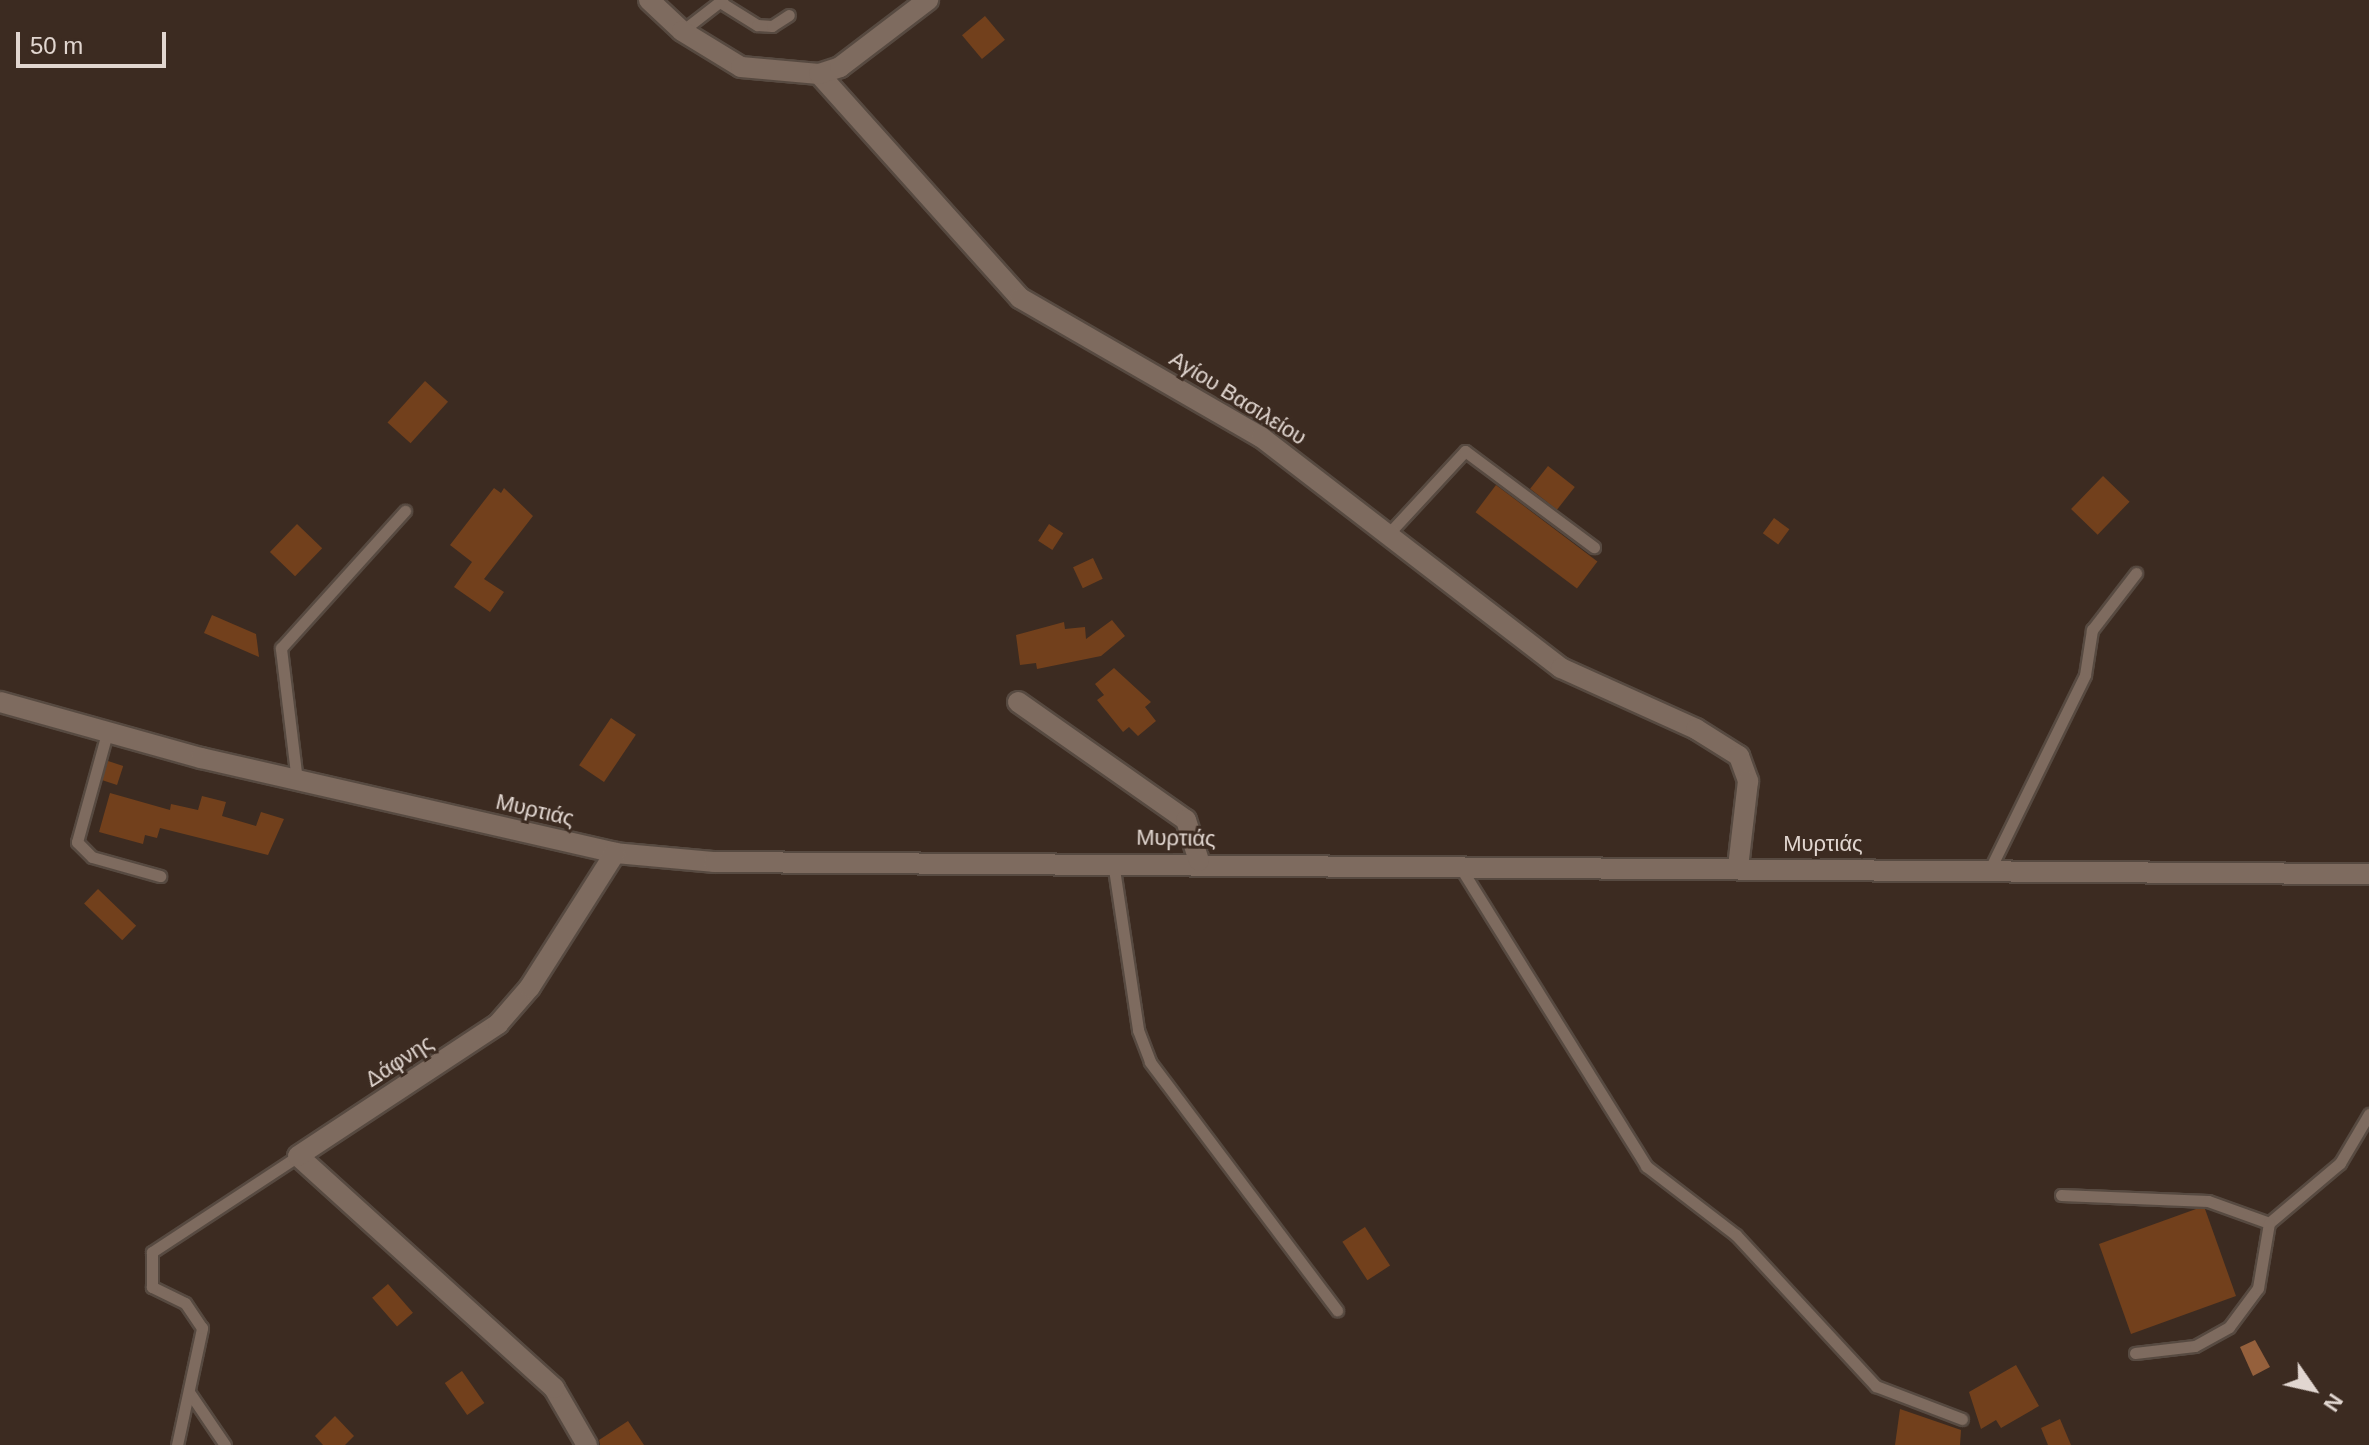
<!DOCTYPE html>
<html>
<head>
<meta charset="utf-8">
<style>
  body { margin:0 }
  #map { position:relative; width:2369px; height:1445px; overflow:hidden; background:#3c2b21; font-family:Helvetica,sans-serif }
  div>[style] { position:absolute }
  .water>* { inset:0; background:#95603c }
  .building>* { inset:0; background:#72401c; transform-origin:0 0 }
  .roads { filter:drop-shadow(2px 0 #574a41) drop-shadow(-2px 0 #574a41) drop-shadow(0 2px #574a41) drop-shadow(0 -2px #574a41) }
  .lane>* { height:11px; margin:-5.5px; padding:0 5.5px; transform-origin:5.5px; border-radius:5.5px; background:#7e6b5f }
  .street>* { height:20px; margin:-10px; padding:0 10px; transform-origin:10px; border-radius:10px; background:#7e6b5f }
  span { translate:-50% -50%; white-space:nowrap; text-align:center; line-height:1.15; -webkit-text-stroke:6px #3c2b21; paint-order:stroke }
  .street-label { font-size:22px; color:#e1d6d0 }
  .north { position:absolute; left:2273px; top:1349px; width:80px; height:80px; -webkit-text-stroke:6px #3c2b21; paint-order:stroke; rotate:124deg; font-size:22px; font-weight:700; line-height:32px; text-align:center; color:#e1d6d0 }
  .north::after { content:''; display:block; margin:auto; width:28px; height:36px; background:#e1d6d0; clip-path:polygon(50% 0,100% 100%,50% 72%,0 100%) }
  .scale { position:absolute; left:16px; top:32px; width:150px; height:36px; box-sizing:border-box; border:4px solid #e1d6d0; border-top:0; padding-left:10px; font-size:24px; line-height:28px; white-space:nowrap; color:#e1d6d0; -webkit-text-stroke:6px #3c2b21; paint-order:stroke }
</style>
</head>
<body>
<div id="map">
  <div class="water">
    <div style="clip-path:polygon(2255px 1340px,2270px 1367px,2253px 1376px,2240px 1347px)"></div>
  </div>
  <div class="building">
    <div style="left:985px;top:16px;width:31px;height:30px;rotate:50deg"></div>
    <div style="left:425px;top:381px;width:31px;height:56px;rotate:42deg"></div>
    <div style="left:1548px;top:466px;width:34px;height:29px;rotate:38deg"></div>
    <div style="left:2103px;top:476px;width:37px;height:46px;rotate:44deg"></div>
    <div style="left:1496px;top:485px;width:127px;height:34px;rotate:37deg"></div>
    <div style="clip-path:polygon(494px 488px,501px 493px,504px 488px,533px 516px,484px 579px,504px 592px,490px 612px,454px 587px,472px 562px,450px 545px)"></div>
    <div style="left:1774px;top:518px;width:19px;height:19px;rotate:36deg"></div>
    <div style="left:297px;top:524px;width:35px;height:39px;rotate:44deg"></div>
    <div style="left:1049px;top:524px;width:17px;height:20px;rotate:33deg"></div>
    <div style="left:1093px;top:558px;width:23px;height:22px;rotate:65deg"></div>
    <div style="clip-path:polygon(212px 615px,256px 634px,259px 657px,204px 633px)"></div>
    <div style="clip-path:polygon(1112px 620px,1125px 636px,1101px 656px,1037px 669px,1036px 663px,1020px 665px,1016px 635px,1064px 622px,1065px 629px,1085px 627px,1086px 639px)"></div>
    <div style="clip-path:polygon(1114px 668px,1151px 702px,1145px 707px,1156px 721px,1138px 736px,1129px 727px,1123px 732px,1097px 700px,1104px 695px,1095px 684px)"></div>
    <div style="left:611px;top:718px;width:30px;height:57px;rotate:34deg"></div>
    <div style="left:108px;top:761px;width:16px;height:20px;rotate:18deg"></div>
    <div style="clip-path:polygon(110px 793px,170px 810px,171px 804px,198px 810px,202px 796px,226px 802px,222px 816px,256px 826px,261px 812px,284px 819px,268px 855px,160px 828px,157px 838px,145px 835px,143px 844px,99px 832px)"></div>
    <div style="left:98px;top:889px;width:53px;height:20px;rotate:44deg"></div>
    <div style="clip-path:polygon(2196px 1209px,2205px 1209px,2236px 1296px,2131px 1334px,2099px 1244px)"></div>
    <div style="left:1365px;top:1227px;width:46px;height:27px;rotate:57deg"></div>
    <div style="left:388px;top:1284px;width:38px;height:21px;rotate:49deg"></div>
    <div style="clip-path:polygon(2016px 1365px,2039px 1406px,2001px 1428px,1996px 1420px,1981px 1429px,1969px 1392px)"></div>
    <div style="left:462px;top:1371px;width:39px;height:21px;rotate:55deg"></div>
    <div style="clip-path:polygon(1900px 1409px,1961px 1430px,1960px 1445px,1895px 1445px)"></div>
    <div style="clip-path:polygon(335px 1416px,354px 1436px,345px 1445px,323px 1445px,315px 1436px)"></div>
    <div style="clip-path:polygon(2060px 1419px,2071px 1445px,2048px 1445px,2041px 1428px)"></div>
    <div style="clip-path:polygon(628px 1421px,644px 1445px,600px 1445px,599px 1440px)"></div>
  </div>
  <div class="roads">
    <div class="lane">
      <div style="left:720px;top:2px;width:44px;rotate:31.9deg"></div>
      <div style="left:757px;top:25px;width:15px;rotate:4deg"></div>
      <div style="left:772px;top:26px;width:20px;rotate:-33deg"></div>
      <div style="left:682px;top:31px;width:51px;rotate:-37.8deg"></div>
      <div style="left:1391px;top:531px;width:109px;rotate:-47.2deg"></div>
      <div style="left:1465px;top:451px;width:161px;rotate:36.7deg"></div>
      <div style="left:107px;top:733px;width:113px;rotate:105.4deg"></div>
      <div style="left:77px;top:842px;width:21px;rotate:45deg"></div>
      <div style="left:92px;top:857px;width:71px;rotate:15.6deg"></div>
      <div style="left:297px;top:781px;width:134px;rotate:-96.9deg"></div>
      <div style="left:281px;top:648px;width:185px;rotate:-47.9deg"></div>
      <div style="left:1113px;top:862px;width:170px;rotate:81.5deg"></div>
      <div style="left:1138px;top:1030px;width:34px;rotate:69deg"></div>
      <div style="left:1150px;top:1062px;width:311px;rotate:53deg"></div>
      <div style="left:1991px;top:867px;width:214px;rotate:-63.9deg"></div>
      <div style="left:2085px;top:675px;width:46px;rotate:-81.2deg"></div>
      <div style="left:2092px;top:630px;width:72px;rotate:-52.3deg"></div>
      <div style="left:1462px;top:870px;width:349px;rotate:58.1deg"></div>
      <div style="left:1646px;top:1166px;width:113px;rotate:37.5deg"></div>
      <div style="left:1736px;top:1235px;width:206px;rotate:47.2deg"></div>
      <div style="left:1876px;top:1386px;width:92px;rotate:21deg"></div>
      <div style="left:2061px;top:1195px;width:147px;rotate:2.3deg"></div>
      <div style="left:2208px;top:1201px;width:65px;rotate:19.8deg"></div>
      <div style="left:2269px;top:1223px;width:93px;rotate:-40.2deg"></div>
      <div style="left:2340px;top:1163px;width:57px;rotate:-59.4deg"></div>
      <div style="left:2135px;top:1353px;width:60px;rotate:-6.7deg"></div>
      <div style="left:2195px;top:1346px;width:39px;rotate:-29deg"></div>
      <div style="left:2229px;top:1327px;width:49px;rotate:-53.4deg"></div>
      <div style="left:2258px;top:1288px;width:66px;rotate:-80.4deg"></div>
      <div style="left:189px;top:1392px;width:64px;rotate:55.8deg"></div>
      <div style="left:177px;top:1445px;width:120px;rotate:-77.9deg"></div>
      <div style="left:202px;top:1328px;width:30px;rotate:-124deg"></div>
      <div style="left:185px;top:1303px;width:37px;rotate:-154deg"></div>
      <div style="left:152px;top:1287px;width:35px;rotate:-90deg"></div>
      <div style="left:152px;top:1252px;width:175px;rotate:-33.3deg"></div>
    </div>
    <div class="street">
      <div style="left:649px;top:0;width:45px;rotate:43.2deg"></div>
      <div style="left:682px;top:31px;width:69px;rotate:31.4deg"></div>
      <div style="left:741px;top:67px;width:78px;rotate:5.1deg"></div>
      <div style="left:819px;top:74px;width:301px;rotate:48.1deg"></div>
      <div style="left:1020px;top:298px;width:278px;rotate:30deg"></div>
      <div style="left:1261px;top:437px;width:379px;rotate:37.6deg"></div>
      <div style="left:1561px;top:668px;width:148px;rotate:24.3deg"></div>
      <div style="left:1696px;top:729px;width:51px;rotate:32.1deg"></div>
      <div style="left:1739px;top:756px;width:27px;rotate:70deg"></div>
      <div style="left:1748px;top:781px;width:88px;rotate:96.6deg"></div>
      <div style="left:819px;top:74px;width:22px;rotate:-18deg"></div>
      <div style="left:840px;top:67px;width:111px;rotate:-37.3deg"></div>
      <div style="left:0;top:702px;width:209px;rotate:15.6deg"></div>
      <div style="left:201px;top:758px;width:425px;rotate:12.9deg"></div>
      <div style="left:615px;top:853px;width:99px;rotate:5.2deg"></div>
      <div style="left:714px;top:862px;width:1655px;rotate:0.42deg"></div>
      <div style="left:1018px;top:702px;width:205px;rotate:35.1deg"></div>
      <div style="left:1186px;top:820px;width:43px;rotate:72.4deg"></div>
      <div style="left:587px;top:1445px;width:66px;rotate:-120.1deg"></div>
      <div style="left:554px;top:1388px;width:345px;rotate:-137.8deg"></div>
      <div style="left:298px;top:1156px;width:240px;rotate:-33.4deg"></div>
      <div style="left:498px;top:1024px;width:49px;rotate:-49.1deg"></div>
      <div style="left:530px;top:987px;width:159px;rotate:-57.6deg"></div>
    </div>
  </div>
  <div class="street-label">
    <span style="left:1238px;top:398px;rotate:32deg">Αγίου Βασιλείου</span>
    <span style="left:535px;top:810px;rotate:13deg">Μυρτιάς</span>
    <span style="left:1176px;top:838px;rotate:1deg">Μυρτιάς</span>
    <span style="left:1823px;top:844px">Μυρτιάς</span>
    <span style="left:399px;top:1061px;rotate:-33deg">Δάφνης</span>
  </div>
  <div class="north">N</div>
  <div class="scale">50 m</div>
</div>
</body>
</html>
